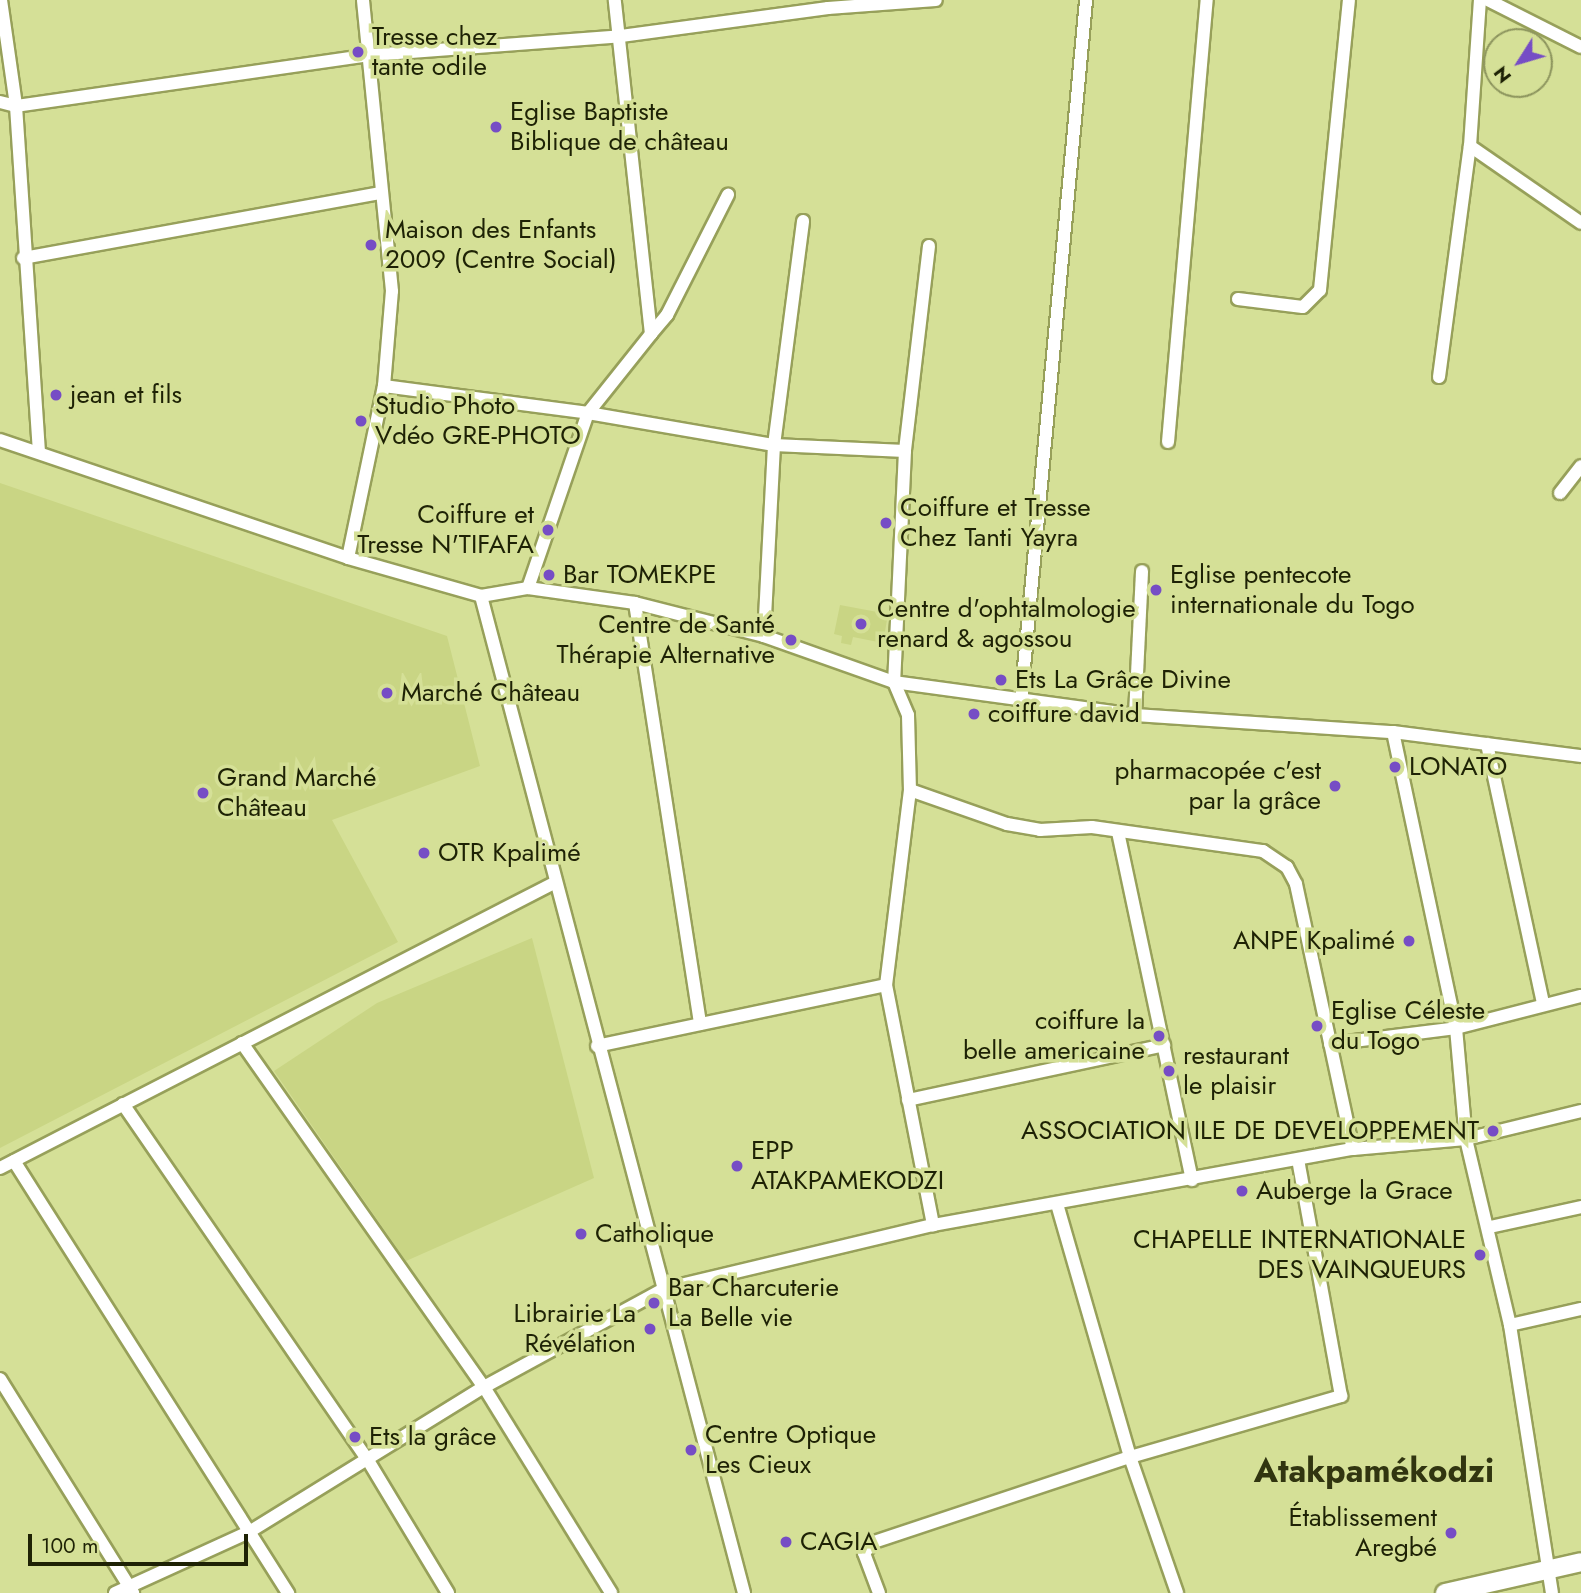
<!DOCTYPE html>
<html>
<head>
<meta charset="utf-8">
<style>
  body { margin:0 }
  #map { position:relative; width:1581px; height:1593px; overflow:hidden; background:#d5e097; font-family:Jost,sans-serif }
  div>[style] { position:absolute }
  .built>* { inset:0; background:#c9d584 }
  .roads { filter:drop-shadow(2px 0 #97a05a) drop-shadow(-2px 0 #97a05a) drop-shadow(0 2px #97a05a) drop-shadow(0 -2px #97a05a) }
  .street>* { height:12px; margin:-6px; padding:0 6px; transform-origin:6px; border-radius:6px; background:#fff }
  .primary>* { height:18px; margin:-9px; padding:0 9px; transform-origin:9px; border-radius:9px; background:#fff }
  .dots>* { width:19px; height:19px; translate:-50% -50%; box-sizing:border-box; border:4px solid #d5e097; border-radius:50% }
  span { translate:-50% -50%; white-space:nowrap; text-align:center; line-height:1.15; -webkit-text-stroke:7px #d5e097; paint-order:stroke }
  .poi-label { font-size:26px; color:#1e2205 }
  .left { translate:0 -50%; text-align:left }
  .right { translate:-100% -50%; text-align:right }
  .district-label { font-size:33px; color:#313510; font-weight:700 }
  .north { position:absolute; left:1483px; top:28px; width:70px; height:70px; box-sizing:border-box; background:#d5e097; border:2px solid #8c945d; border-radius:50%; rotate:233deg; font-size:19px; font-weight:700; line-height:28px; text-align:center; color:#1e2205 }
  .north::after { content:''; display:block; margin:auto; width:24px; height:32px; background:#764dc5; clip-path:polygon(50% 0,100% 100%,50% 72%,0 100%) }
  .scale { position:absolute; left:28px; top:1534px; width:220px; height:32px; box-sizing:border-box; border:4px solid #1e2205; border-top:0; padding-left:9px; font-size:21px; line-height:24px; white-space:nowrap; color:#1e2205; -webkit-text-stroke:5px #d5e097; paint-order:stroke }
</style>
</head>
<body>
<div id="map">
  <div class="built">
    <div style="clip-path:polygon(0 483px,447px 636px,480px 766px,332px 820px,398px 942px,0 1148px)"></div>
    <div style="clip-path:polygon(840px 605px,888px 614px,883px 643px,853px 637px,851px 645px,841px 643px,842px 636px,834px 634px)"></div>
    <div style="clip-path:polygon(532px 938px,594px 1178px,406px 1261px,274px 1071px,377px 1003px)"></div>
  </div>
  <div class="roads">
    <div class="street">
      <div style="left:1px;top:0;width:107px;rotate:81.9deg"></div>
      <div style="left:16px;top:106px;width:347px;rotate:86.2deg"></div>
      <div style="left:1488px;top:0;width:104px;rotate:26.8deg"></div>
      <div style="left:0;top:102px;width:16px;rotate:14deg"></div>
      <div style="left:16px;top:106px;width:358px;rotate:-8.2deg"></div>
      <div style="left:370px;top:55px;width:252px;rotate:-4.3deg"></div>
      <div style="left:621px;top:36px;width:209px;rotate:-7.7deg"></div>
      <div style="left:828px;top:8px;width:108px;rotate:-4.2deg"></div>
      <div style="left:1470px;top:146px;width:135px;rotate:34.7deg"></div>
      <div style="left:929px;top:246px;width:206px;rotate:96.7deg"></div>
      <div style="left:905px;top:451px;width:231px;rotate:92.7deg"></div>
      <div style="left:894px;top:682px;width:36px;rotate:67deg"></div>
      <div style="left:908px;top:715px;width:75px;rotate:88.5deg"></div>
      <div style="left:910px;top:790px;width:196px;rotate:97deg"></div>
      <div style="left:886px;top:985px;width:245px;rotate:78.9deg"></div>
      <div style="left:23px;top:258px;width:362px;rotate:-10.3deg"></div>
      <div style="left:1238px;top:299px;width:65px;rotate:7deg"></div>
      <div style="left:1303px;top:307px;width:24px;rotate:-45deg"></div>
      <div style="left:1320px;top:290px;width:291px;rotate:-84.3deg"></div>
      <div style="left:651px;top:334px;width:25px;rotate:-50deg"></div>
      <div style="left:667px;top:315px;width:135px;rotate:-63.1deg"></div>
      <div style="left:1439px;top:377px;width:233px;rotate:-82.4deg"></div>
      <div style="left:1470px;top:146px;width:146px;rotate:-86.1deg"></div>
      <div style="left:384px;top:386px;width:206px;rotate:7.5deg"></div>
      <div style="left:588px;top:413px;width:189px;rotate:9.8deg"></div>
      <div style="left:774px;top:445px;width:131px;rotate:2.6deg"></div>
      <div style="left:0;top:440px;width:367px;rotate:18.7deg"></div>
      <div style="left:348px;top:558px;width:138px;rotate:15.9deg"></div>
      <div style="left:481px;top:596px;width:48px;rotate:-9.7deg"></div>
      <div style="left:528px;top:588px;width:108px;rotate:8deg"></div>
      <div style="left:635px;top:603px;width:133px;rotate:14.3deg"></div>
      <div style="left:764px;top:636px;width:138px;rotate:19.5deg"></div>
      <div style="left:894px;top:682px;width:243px;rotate:7.8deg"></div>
      <div style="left:1135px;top:715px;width:259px;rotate:3.8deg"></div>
      <div style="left:1393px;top:732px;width:190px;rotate:7.3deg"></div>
      <div style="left:1168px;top:442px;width:444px;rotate:-85deg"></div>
      <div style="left:1560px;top:493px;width:34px;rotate:-52deg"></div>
      <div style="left:348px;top:558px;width:176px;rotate:-78.2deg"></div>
      <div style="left:384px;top:386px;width:95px;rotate:-85.2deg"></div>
      <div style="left:392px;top:291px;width:292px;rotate:-95.7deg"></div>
      <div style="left:528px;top:588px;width:185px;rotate:-71.1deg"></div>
      <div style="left:588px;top:413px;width:101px;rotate:-51.4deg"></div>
      <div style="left:651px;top:334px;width:336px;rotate:-96.2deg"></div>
      <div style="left:481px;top:596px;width:1031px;rotate:75.22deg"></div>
      <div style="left:635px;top:603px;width:426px;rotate:81.2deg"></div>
      <div style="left:764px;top:636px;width:191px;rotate:-87deg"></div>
      <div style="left:774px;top:445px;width:226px;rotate:-82.6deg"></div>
      <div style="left:1021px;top:700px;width:703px;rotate:-84.69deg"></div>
      <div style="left:1135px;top:715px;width:144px;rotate:-87.2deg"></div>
      <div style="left:1393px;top:732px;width:303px;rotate:78deg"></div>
      <div style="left:1456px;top:1028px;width:111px;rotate:84.9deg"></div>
      <div style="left:1466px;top:1139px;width:191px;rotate:76.7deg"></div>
      <div style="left:1510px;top:1325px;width:271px;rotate:81.1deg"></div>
      <div style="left:1487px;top:744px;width:265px;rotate:77.8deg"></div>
      <div style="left:910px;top:790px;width:103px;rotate:19.3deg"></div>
      <div style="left:1007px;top:824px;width:34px;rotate:10deg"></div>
      <div style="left:1040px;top:830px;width:52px;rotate:-3.3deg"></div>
      <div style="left:1092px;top:827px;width:173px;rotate:8deg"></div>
      <div style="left:1263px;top:851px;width:29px;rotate:34deg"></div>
      <div style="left:1287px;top:867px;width:19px;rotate:62deg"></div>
      <div style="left:1296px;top:884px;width:271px;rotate:77.9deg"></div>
      <div style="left:1118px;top:832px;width:356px;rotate:78deg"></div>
      <div style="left:242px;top:1043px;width:421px;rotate:54.9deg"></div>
      <div style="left:484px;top:1387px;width:242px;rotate:58.3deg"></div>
      <div style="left:1330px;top:1044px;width:127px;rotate:-7.2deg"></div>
      <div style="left:1456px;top:1028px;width:129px;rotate:-14.4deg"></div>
      <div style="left:597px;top:1046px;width:295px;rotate:-11.9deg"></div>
      <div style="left:908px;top:1100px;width:262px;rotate:-12.1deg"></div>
      <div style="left:123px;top:1104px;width:429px;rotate:55.5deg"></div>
      <div style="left:366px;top:1457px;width:159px;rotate:58.9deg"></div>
      <div style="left:14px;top:1161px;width:512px;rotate:57.61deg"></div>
      <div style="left:0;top:1168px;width:623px;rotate:-27.22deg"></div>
      <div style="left:1057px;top:1204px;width:263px;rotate:73.9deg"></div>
      <div style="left:1130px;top:1457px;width:144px;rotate:70.9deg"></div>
      <div style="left:1490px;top:1227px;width:93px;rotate:-12.4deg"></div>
      <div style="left:1510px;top:1325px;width:73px;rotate:-12.7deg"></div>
      <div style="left:0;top:1379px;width:252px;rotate:58.1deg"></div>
      <div style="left:115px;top:1593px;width:147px;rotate:-24.5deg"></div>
      <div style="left:249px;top:1532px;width:276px;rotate:-31.7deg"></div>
      <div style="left:484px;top:1387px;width:205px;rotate:-28.6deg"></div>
      <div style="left:664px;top:1289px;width:277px;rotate:-13.4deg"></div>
      <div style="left:933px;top:1225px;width:427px;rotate:-10.3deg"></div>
      <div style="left:1353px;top:1149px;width:113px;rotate:-5.1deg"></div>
      <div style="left:1466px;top:1139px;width:118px;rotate:-13.7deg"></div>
      <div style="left:879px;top:1593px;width:43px;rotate:-110.6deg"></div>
      <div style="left:864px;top:1553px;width:15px;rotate:-48deg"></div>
      <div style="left:874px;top:1542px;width:270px;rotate:-18.4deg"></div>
      <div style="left:1130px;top:1457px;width:220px;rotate:-16.1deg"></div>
      <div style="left:1341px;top:1396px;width:240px;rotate:-100.3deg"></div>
    </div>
    <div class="primary">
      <div style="left:1445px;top:1593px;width:139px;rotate:-12.8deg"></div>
    </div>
  </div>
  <div class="dots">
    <div style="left:358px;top:52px;background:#764dc5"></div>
    <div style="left:496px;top:127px;background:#764dc5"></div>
    <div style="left:371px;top:245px;background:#764dc5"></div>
    <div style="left:56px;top:395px;background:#764dc5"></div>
    <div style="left:361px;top:421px;background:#764dc5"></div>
    <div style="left:886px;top:523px;background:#764dc5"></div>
    <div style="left:548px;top:530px;background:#764dc5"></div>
    <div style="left:549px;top:575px;background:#764dc5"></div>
    <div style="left:1156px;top:590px;background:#764dc5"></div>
    <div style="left:861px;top:624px;background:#764dc5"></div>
    <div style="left:791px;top:640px;background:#764dc5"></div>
    <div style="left:1001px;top:680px;background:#764dc5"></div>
    <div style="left:387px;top:693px;background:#764dc5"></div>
    <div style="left:974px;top:714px;background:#764dc5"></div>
    <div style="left:1395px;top:767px;background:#764dc5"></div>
    <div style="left:1335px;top:786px;background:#764dc5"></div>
    <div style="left:203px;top:793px;background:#764dc5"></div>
    <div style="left:424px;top:853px;background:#764dc5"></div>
    <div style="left:1409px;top:941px;background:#764dc5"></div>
    <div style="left:1317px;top:1026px;background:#764dc5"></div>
    <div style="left:1159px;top:1036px;background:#764dc5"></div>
    <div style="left:1169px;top:1071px;background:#764dc5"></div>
    <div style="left:1493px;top:1131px;background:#764dc5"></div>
    <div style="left:737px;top:1166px;background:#764dc5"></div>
    <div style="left:1242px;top:1191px;background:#764dc5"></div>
    <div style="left:581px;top:1234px;background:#764dc5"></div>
    <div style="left:1480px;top:1255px;background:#764dc5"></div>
    <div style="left:654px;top:1303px;background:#764dc5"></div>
    <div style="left:650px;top:1329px;background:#764dc5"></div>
    <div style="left:355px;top:1437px;background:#764dc5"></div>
    <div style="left:691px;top:1450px;background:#764dc5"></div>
    <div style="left:1451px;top:1533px;background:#764dc5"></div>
    <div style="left:786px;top:1542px;background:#764dc5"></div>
  </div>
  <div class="poi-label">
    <span class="left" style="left:372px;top:52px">Tresse chez<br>tante odile</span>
    <span class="left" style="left:510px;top:127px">Eglise Baptiste<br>Biblique de château</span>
    <span class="left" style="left:385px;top:245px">Maison des Enfants<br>2009 (Centre Social)</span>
    <span class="left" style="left:70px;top:395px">jean et fils</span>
    <span class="left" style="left:375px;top:421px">Studio Photo<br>Vdéo GRE-PHOTO</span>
    <span class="left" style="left:900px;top:523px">Coiffure et Tresse<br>Chez Tanti Yayra</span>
    <span class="right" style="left:534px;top:530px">Coiffure et<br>Tresse N'TIFAFA</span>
    <span class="left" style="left:563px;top:575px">Bar TOMEKPE</span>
    <span class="left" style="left:1170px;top:590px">Eglise pentecote<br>internationale du Togo</span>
    <span class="left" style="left:877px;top:624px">Centre d'ophtalmologie<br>renard &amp; agossou</span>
    <span class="right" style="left:775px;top:640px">Centre de Santé<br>Thérapie Alternative</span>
    <span class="left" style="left:1015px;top:680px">Ets La Grâce Divine</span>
    <span class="left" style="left:401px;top:693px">Marché Château</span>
    <span class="left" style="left:988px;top:714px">coiffure david</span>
    <span class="left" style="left:1409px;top:767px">LONATO</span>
    <span class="right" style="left:1321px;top:786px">pharmacopée c'est<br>par la grâce</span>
    <span class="left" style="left:217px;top:793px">Grand Marché<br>Château</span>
    <span class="left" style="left:438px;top:853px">OTR Kpalimé</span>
    <span class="right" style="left:1395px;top:941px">ANPE Kpalimé</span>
    <span class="left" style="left:1331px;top:1026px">Eglise Céleste<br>du Togo</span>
    <span class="right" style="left:1145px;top:1036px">coiffure la<br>belle americaine</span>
    <span class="left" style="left:1183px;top:1071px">restaurant<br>le plaisir</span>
    <span class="right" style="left:1479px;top:1131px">ASSOCIATION ILE DE DEVELOPPEMENT</span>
    <span class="left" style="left:751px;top:1166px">EPP<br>ATAKPAMEKODZI</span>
    <span class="left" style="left:1256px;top:1191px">Auberge la Grace</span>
    <span class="left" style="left:595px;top:1234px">Catholique</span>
    <span class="right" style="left:1466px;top:1255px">CHAPELLE INTERNATIONALE<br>DES VAINQUEURS</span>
    <span class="left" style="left:668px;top:1303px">Bar Charcuterie<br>La Belle vie</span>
    <span class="right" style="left:636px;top:1329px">Librairie La<br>Révélation</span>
    <span class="left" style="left:705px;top:1450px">Centre Optique<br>Les Cieux</span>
    <span class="left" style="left:369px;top:1437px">Ets la grâce</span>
    <span class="right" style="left:1437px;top:1533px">Établissement<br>Aregbé</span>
    <span class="left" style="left:800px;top:1542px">CAGIA</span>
  </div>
  <div class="district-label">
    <span style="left:1374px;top:1471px">Atakpamékodzi</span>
  </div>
  <div class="north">N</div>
  <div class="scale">100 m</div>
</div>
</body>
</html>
